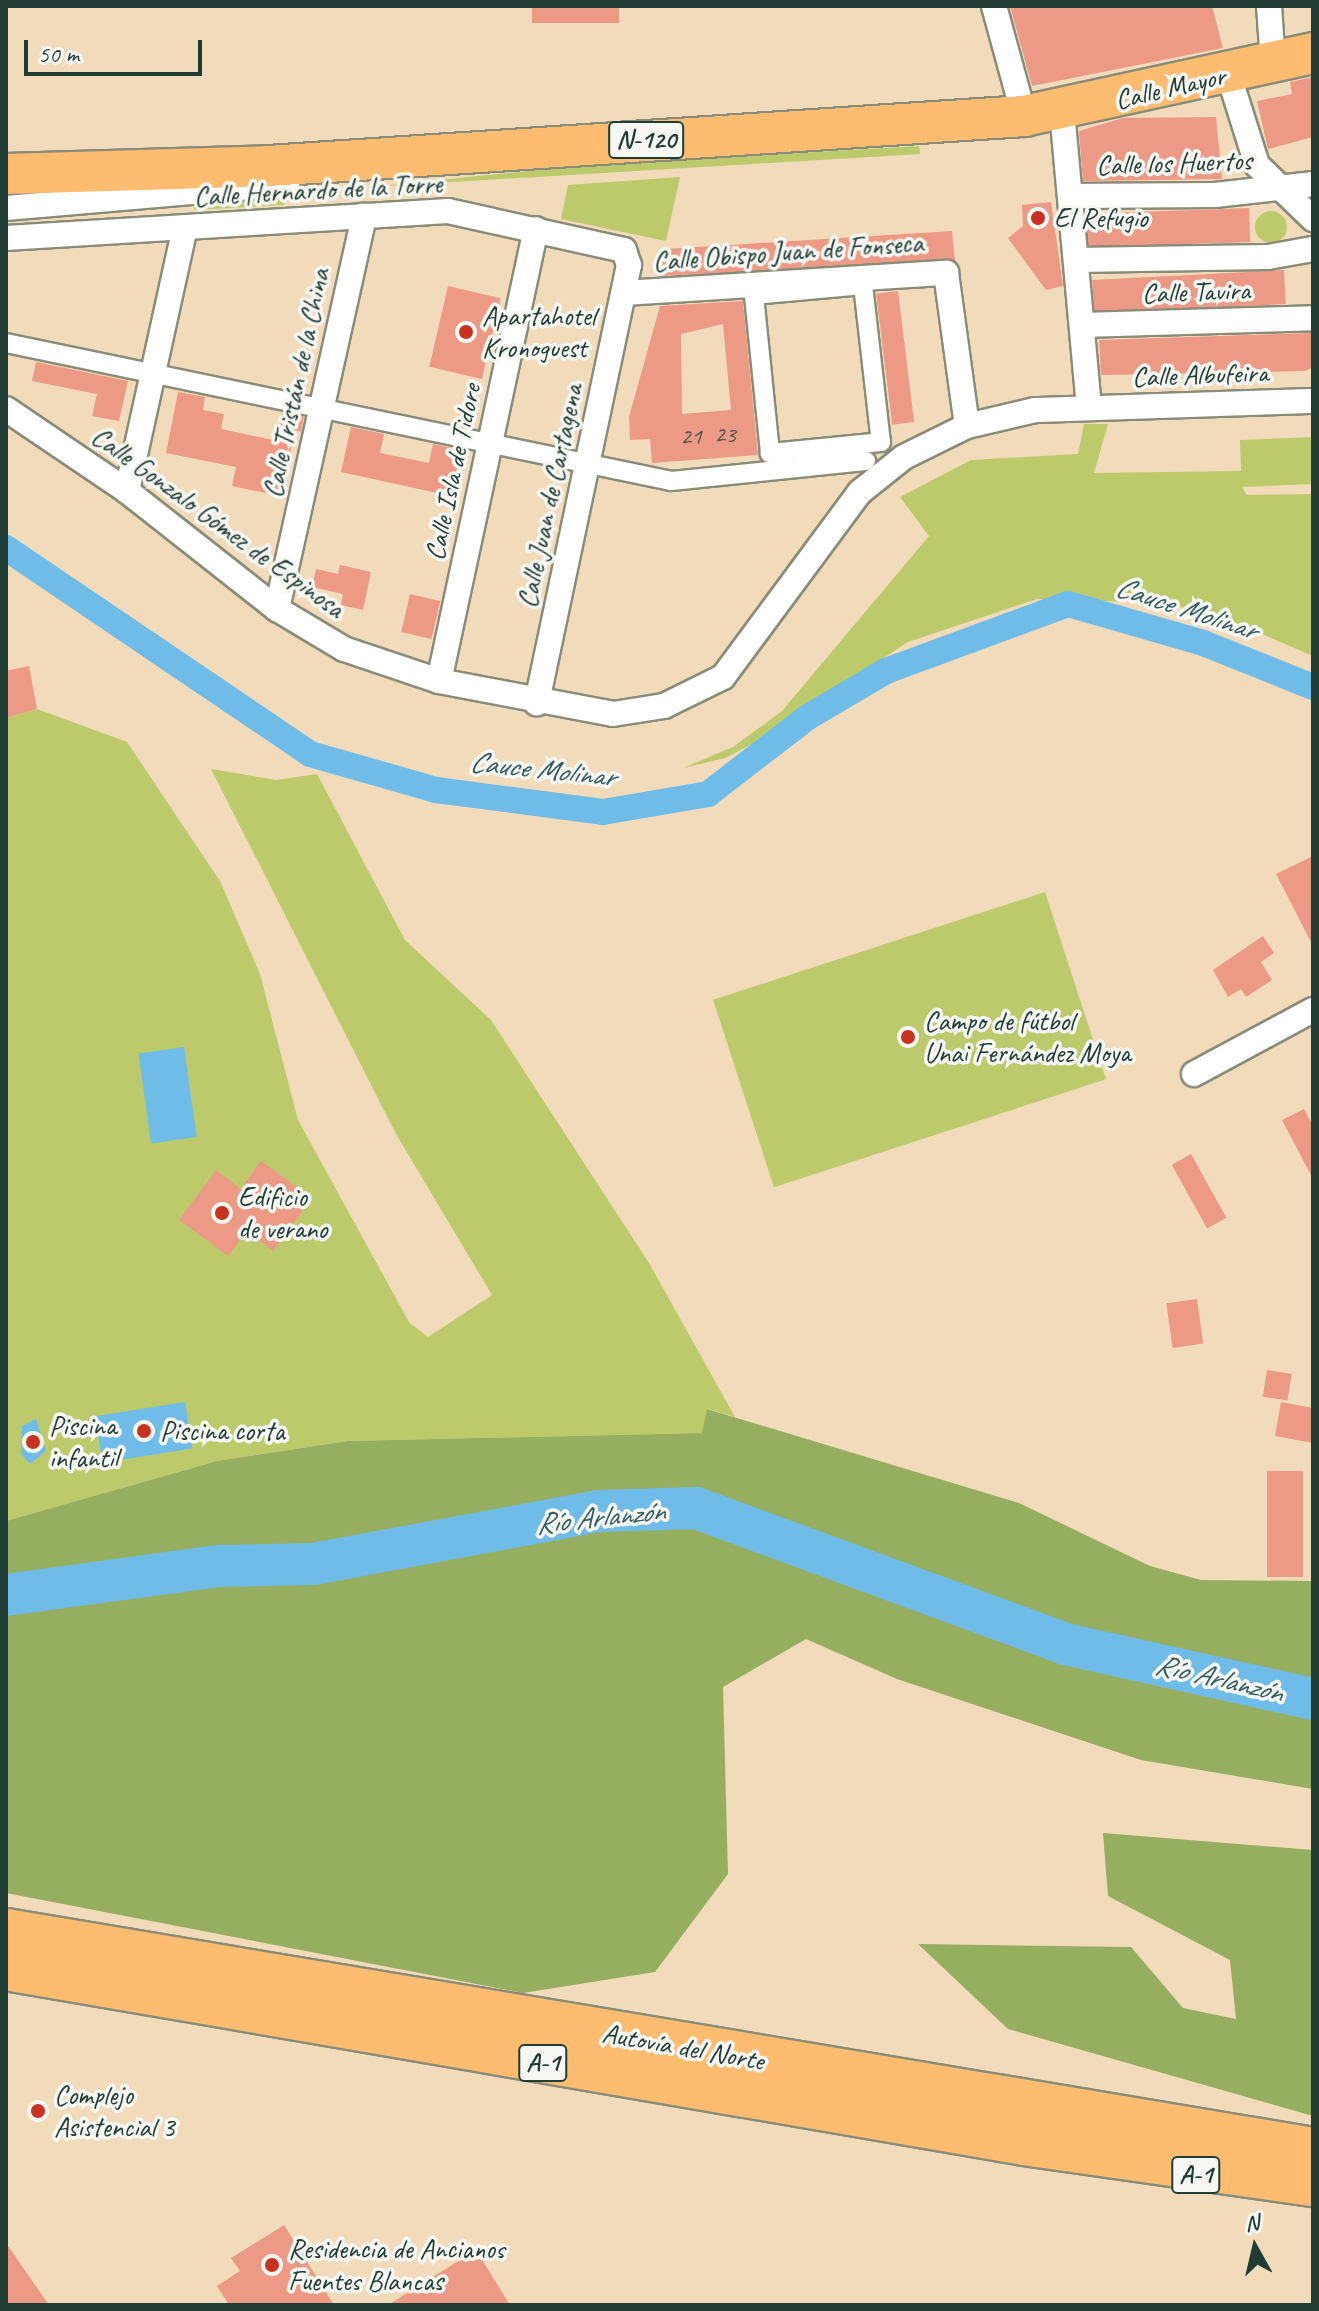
<!DOCTYPE html>
<html>
<head>
<meta charset="utf-8">
<style>
  body { margin:0 }
  #map { position:relative; width:1319px; height:2311px; overflow:hidden; background:#f1dbbb; font-family:Caveat,sans-serif }
  div>[style] { position:absolute }
  .green>* { inset:0; background:#bdca6c; transform-origin:0 0 }
  .round { border-radius:50% }
  .forest>* { inset:0; background:#96ae60 }
  .water>* { inset:0; background:#70bce9; transform-origin:0 0 }
  .canal>* { height:26px; margin:-13px; padding:0 13px; transform-origin:13px; border-radius:13px; background:#70bce9 }
  .river>* { height:42px; margin:-21px; padding:0 21px; transform-origin:21px; border-radius:21px; background:#70bce9 }
  .building>* { inset:0; background:#ec9985; transform-origin:0 0 }
  .roads { filter:drop-shadow(2px 0 #888c78) drop-shadow(-2px 0 #888c78) drop-shadow(0 2px #888c78) drop-shadow(0 -2px #888c78) }
  .pedestrian>* { height:18px; margin:-9px; padding:0 9px; transform-origin:9px; border-radius:9px; background:#fff }
  .minor>* { height:24px; margin:-12px; padding:0 12px; transform-origin:12px; border-radius:12px; background:#fff }
  .trunk>* { height:40px; margin:-20px; padding:0 20px; transform-origin:20px; border-radius:20px; background:#fdbc70 }
  .motorway>* { height:44px; margin:-22px; padding:0 22px; transform-origin:22px; border-radius:22px; background:#fdbc70 }
  .dots>* { width:22px; height:22px; translate:-50% -50%; box-sizing:border-box; border:4px solid #f6f6f2; border-radius:50% }
  span { translate:-50% -50%; white-space:nowrap; text-align:center; line-height:1.15; -webkit-text-stroke:7px #f6f6f2; paint-order:stroke }
  .number-label { font-size:24px; color:#525448 }
  .number-label span { -webkit-text-stroke-width:0 }
  .shield-label span { padding:2px 6px; background:#f6f6f2; border:2px solid; border-radius:6px; -webkit-text-stroke-width:0 }
  .shield-label { font-size:26px; color:#1f3d34; font-weight:700 }
  .street-label { font-size:28px; color:#1f3d34 }
  .poi-label { font-size:28px; color:#1f3d34 }
  .left { translate:0 -50%; text-align:left }
  .water-label { font-size:30px; color:#335d61; font-style:italic }
  .frame { position:absolute; inset:0; border:8px solid #1f3d34; pointer-events:none }
  .north { position:absolute; left:1215px; top:2207px; width:80px; height:80px; -webkit-text-stroke:6px #f6f6f2; paint-order:stroke; rotate:352deg; font-size:22px; font-weight:700; line-height:32px; text-align:center; color:#1f3d34 }
  .north::after { content:''; display:block; margin:auto; width:28px; height:36px; background:#1f3d34; clip-path:polygon(50% 0,100% 100%,50% 72%,0 100%) }
  .scale { position:absolute; left:24px; top:40px; width:178px; height:36px; box-sizing:border-box; border:4px solid #1f3d34; border-top:0; padding-left:10px; font-size:24px; line-height:28px; white-space:nowrap; color:#1f3d34; -webkit-text-stroke:6px #f6f6f2; paint-order:stroke }
</style>
</head>
<body>
<div id="map">
  <div class="green">
    <div style="clip-path:polygon(919px 146px,920px 154px,370px 187px,586px 165px)"></div>
    <div style="clip-path:polygon(680px 177px,666px 241px,561px 219px,568px 185px)"></div>
    <div style="clip-path:polygon(295px 196px,283px 205px,194px 210px,194px 205px)"></div>
    <div class="round" style="left:1255px;top:211px;width:32px;height:32px"></div>
    <div style="clip-path:polygon(1084px 424px,1108px 424px,1094px 473px,1241px 471px,1240px 440px,1313px 437px,1313px 484px,1242px 487px,1247px 495px,1313px 494px,1313px 656px,1229px 620px,1165px 603px,1037px 599px,908px 642px,754px 743px,725px 758px,683px 768px,733px 747px,782px 711px,929px 536px,900px 497px,971px 460px,1078px 454px)"></div>
    <div style="clip-path:polygon(37px 709px,127px 742px,220px 881px,260px 974px,298px 1120px,409px 1322px,428px 1337px,492px 1295px,396px 1134px,211px 769px,276px 780px,317px 774px,405px 940px,491px 1020px,649px 1263px,735px 1417px,708px 1409px,702px 1433px,348px 1441px,217px 1461px,6px 1521px,6px 718px)"></div>
    <div style="left:1045px;top:892px;width:197px;height:349px;rotate:72deg"></div>
  </div>
  <div class="forest">
    <div style="clip-path:polygon(707px 1409px,1019px 1503px,1150px 1566px,1201px 1580px,1313px 1581px,1313px 1789px,1141px 1760px,897px 1679px,806px 1639px,723px 1687px,728px 1874px,655px 1972px,523px 1993px,6px 1893px,6px 1521px,217px 1461px,348px 1441px,702px 1433px)"></div>
    <div style="clip-path:polygon(1103px 1833px,1313px 1850px,1313px 2116px,1008px 2029px,918px 1944px,1131px 1947px,1183px 2008px,1236px 2019px,1230px 1960px,1108px 1896px)"></div>
  </div>
  <div class="water">
    <div style="left:184px;top:1047px;width:91px;height:46px;rotate:82deg"></div>
    <div style="left:185px;top:1402px;width:47px;height:91px;rotate:81deg"></div>
    <div style="clip-path:polygon(36px 1419px,46px 1451px,30px 1464px,21px 1454px,22px 1426px)"></div>
  </div>
  <div class="canal">
    <div style="left:6px;top:548px;width:367px;rotate:34.1deg"></div>
    <div style="left:310px;top:754px;width:131px;rotate:15.9deg"></div>
    <div style="left:436px;top:790px;width:168px;rotate:7.5deg"></div>
    <div style="left:603px;top:812px;width:107px;rotate:-9.7deg"></div>
    <div style="left:708px;top:794px;width:126px;rotate:-37.6deg"></div>
    <div style="left:808px;top:717px;width:91px;rotate:-30.5deg"></div>
    <div style="left:886px;top:671px;width:194px;rotate:-20.2deg"></div>
    <div style="left:1068px;top:604px;width:141px;rotate:16.1deg"></div>
    <div style="left:1203px;top:643px;width:118px;rotate:21.8deg"></div>
  </div>
  <div class="river">
    <div style="left:6px;top:1595px;width:215px;rotate:-7.8deg"></div>
    <div style="left:219px;top:1566px;width:94px;rotate:-1.2deg"></div>
    <div style="left:313px;top:1564px;width:291px;rotate:-10.5deg"></div>
    <div style="left:599px;top:1511px;width:97px;rotate:-1.8deg"></div>
    <div style="left:696px;top:1508px;width:393px;rotate:20.2deg"></div>
    <div style="left:1065px;top:1644px;width:254px;rotate:12.5deg"></div>
  </div>
  <div class="building">
    <div style="left:532px;top:6px;width:87px;height:17px"></div>
    <div style="clip-path:polygon(1010px 6px,1212px 6px,1223px 48px,1032px 86px)"></div>
    <div style="clip-path:polygon(1313px 77px,1313px 137px,1268px 149px,1257px 101px,1292px 94px,1290px 82px)"></div>
    <div style="clip-path:polygon(1216px 117px,1222px 179px,1083px 181px,1079px 131px,1123px 118px)"></div>
    <div style="clip-path:polygon(1051px 202px,1063px 286px,1046px 290px,1008px 238px,1023px 226px,1022px 205px)"></div>
    <div style="left:1249px;top:208px;width:34px;height:163px;rotate:88deg"></div>
    <div style="clip-path:polygon(952px 231px,955px 262px,660px 276px,666px 249px)"></div>
    <div style="left:1284px;top:270px;width:34px;height:192px;rotate:87deg"></div>
    <div style="left:448px;top:286px;width:54px;height:83px;rotate:13deg"></div>
    <div style="left:898px;top:291px;width:132px;height:22px;rotate:83deg"></div>
    <div style="clip-path:polygon(evenodd,743px 301px,758px 455px,652px 463px,650px 439px,630px 440px,629px 417px,660px 306px,743px 301px,723px 324px,731px 410px,682px 414px,681px 334px,723px 324px)"></div>
    <div style="clip-path:polygon(1311px 333px,1313px 367px,1305px 371px,1101px 375px,1099px 340px)"></div>
    <div style="clip-path:polygon(36px 362px,128px 381px,119px 421px,92px 416px,97px 394px,32px 381px)"></div>
    <div style="clip-path:polygon(178px 392px,205px 397px,203px 410px,224px 414px,221px 429px,292px 444px,281px 496px,232px 486px,236px 467px,166px 453px)"></div>
    <div style="left:282px;top:413px;width:22px;height:15px;rotate:10deg"></div>
    <div style="clip-path:polygon(351px 427px,384px 434px,380px 453px,429px 463px,433px 444px,461px 450px,451px 496px,341px 472px)"></div>
    <div style="clip-path:polygon(340px 565px,371px 572px,363px 610px,341px 605px,343px 594px,312px 587px,316px 569px,338px 574px)"></div>
    <div style="left:410px;top:594px;width:31px;height:39px;rotate:13deg"></div>
    <div style="clip-path:polygon(29px 666px,37px 709px,6px 718px,6px 671px)"></div>
    <div style="clip-path:polygon(1313px 856px,1313px 946px,1276px 874px)"></div>
    <div style="clip-path:polygon(1263px 936px,1274px 953px,1261px 962px,1272px 980px,1246px 997px,1241px 989px,1228px 997px,1213px 970px)"></div>
    <div style="clip-path:polygon(1304px 1109px,1313px 1126px,1313px 1179px,1282px 1120px)"></div>
    <div style="left:1191px;top:1154px;width:73px;height:22px;rotate:61deg"></div>
    <div style="clip-path:polygon(261px 1161px,312px 1198px,273px 1251px,247px 1231px,228px 1256px,179px 1220px,216px 1170px,241px 1189px)"></div>
    <div style="left:1197px;top:1299px;width:45px;height:31px;rotate:82deg"></div>
    <div style="left:1267px;top:1370px;width:25px;height:27px;rotate:9deg"></div>
    <div style="clip-path:polygon(1281px 1402px,1313px 1408px,1313px 1443px,1275px 1436px)"></div>
    <div style="left:1267px;top:1471px;width:36px;height:106px"></div>
    <div style="clip-path:polygon(284px 2225px,334px 2305px,229px 2305px,217px 2286px,240px 2271px,231px 2258px)"></div>
    <div style="clip-path:polygon(6px 2243px,49px 2305px,6px 2305px)"></div>
    <div style="clip-path:polygon(476px 2250px,510px 2305px,388px 2305px)"></div>
  </div>
  <div class="roads">
    <div class="pedestrian">
      <div style="left:863px;top:285px;width:158px;rotate:83.5deg"></div>
      <div style="left:881px;top:442px;width:112px;rotate:174.3deg"></div>
      <div style="left:770px;top:453px;width:159px;rotate:-95.8deg"></div>
      <div style="left:754px;top:295px;width:109px;rotate:-5.2deg"></div>
      <div style="left:6px;top:343px;width:679px;rotate:11.72deg"></div>
      <div style="left:671px;top:481px;width:196px;rotate:-5.9deg"></div>
    </div>
    <div class="minor">
      <div style="left:994px;top:6px;width:114px;rotate:74.7deg"></div>
      <div style="left:1269px;top:6px;width:57px;rotate:86deg"></div>
      <div style="left:1229px;top:76px;width:93px;rotate:72.5deg"></div>
      <div style="left:1257px;top:165px;width:78px;rotate:44deg"></div>
      <div style="left:1062px;top:111px;width:298px;rotate:84.8deg"></div>
      <div style="left:1070px;top:196px;width:145px;rotate:-0.4deg"></div>
      <div style="left:1215px;top:195px;width:99px;rotate:-6.4deg"></div>
      <div style="left:6px;top:208px;width:282px;rotate:-4.9deg"></div>
      <div style="left:6px;top:238px;width:443px;rotate:-3.5deg"></div>
      <div style="left:448px;top:211px;width:180px;rotate:12.5deg"></div>
      <div style="left:624px;top:250px;width:16px;rotate:72deg"></div>
      <div style="left:629px;top:265px;width:448px;rotate:101.9deg"></div>
      <div style="left:1076px;top:260px;width:192px;rotate:-0.9deg"></div>
      <div style="left:1268px;top:257px;width:46px;rotate:-10.1deg"></div>
      <div style="left:624px;top:293px;width:323px;rotate:-3.6deg"></div>
      <div style="left:946px;top:273px;width:154px;rotate:82.2deg"></div>
      <div style="left:1082px;top:325px;width:231px;rotate:-1.7deg"></div>
      <div style="left:6px;top:409px;width:146px;rotate:34.1deg"></div>
      <div style="left:127px;top:491px;width:191px;rotate:38.2deg"></div>
      <div style="left:277px;top:609px;width:78px;rotate:30.8deg"></div>
      <div style="left:344px;top:649px;width:100px;rotate:18.6deg"></div>
      <div style="left:439px;top:681px;width:177px;rotate:10.7deg"></div>
      <div style="left:613px;top:714px;width:52px;rotate:-8.9deg"></div>
      <div style="left:664px;top:706px;width:66px;rotate:-26.2deg"></div>
      <div style="left:723px;top:677px;width:230px;rotate:-53.5deg"></div>
      <div style="left:860px;top:492px;width:56px;rotate:-38.5deg"></div>
      <div style="left:904px;top:457px;width:70px;rotate:-26.2deg"></div>
      <div style="left:967px;top:426px;width:70px;rotate:-13.2deg"></div>
      <div style="left:1035px;top:410px;width:278px;rotate:-1.9deg"></div>
      <div style="left:127px;top:491px;width:270px;rotate:-77.6deg"></div>
      <div style="left:277px;top:609px;width:403px;rotate:-77.5deg"></div>
      <div style="left:439px;top:681px;width:462px;rotate:-77.9deg"></div>
      <div style="left:1194px;top:1074px;width:135px;rotate:-28.3deg"></div>
    </div>
    <div class="trunk">
      <div style="left:6px;top:174px;width:262px;rotate:-1.7deg"></div>
      <div style="left:268px;top:166px;width:758px;rotate:-3.78deg"></div>
      <div style="left:1024px;top:116px;width:296px;rotate:-12.3deg"></div>
    </div>
    <div class="motorway">
      <div style="left:6px;top:1931px;width:1325px;rotate:9.51deg"></div>
      <div style="left:6px;top:1968px;width:1033px;rotate:9.75deg"></div>
      <div style="left:1024px;top:2143px;width:292px;rotate:8.1deg"></div>
    </div>
  </div>
  <div class="dots">
    <div style="left:1038px;top:218px;background:#c8321e"></div>
    <div style="left:466px;top:332px;background:#c8321e"></div>
    <div style="left:908px;top:1037px;background:#c8321e"></div>
    <div style="left:222px;top:1213px;background:#c8321e"></div>
    <div style="left:144px;top:1431px;background:#c8321e"></div>
    <div style="left:33px;top:1442px;background:#c8321e"></div>
    <div style="left:38px;top:2111px;background:#c8321e"></div>
    <div style="left:272px;top:2265px;background:#c8321e"></div>
  </div>
  <div class="number-label">
    <span style="left:725px;top:435px">23</span>
    <span style="left:691px;top:437px">21</span>
  </div>
  <div class="shield-label">
    <span style="left:646px;top:140px">N-120</span>
    <span style="left:543px;top:2063px">A-1</span>
    <span style="left:1196px;top:2175px">A-1</span>
  </div>
  <div class="street-label">
    <span style="left:1170px;top:88px;rotate:-13deg">Calle Mayor</span>
    <span style="left:1174px;top:163px;rotate:-2deg">Calle los Huertos</span>
    <span style="left:318px;top:190px;rotate:-3deg">Calle Hernardo de la Torre</span>
    <span style="left:788px;top:252px;rotate:-4deg">Calle Obispo Juan de Fonseca</span>
    <span style="left:1196px;top:292px;rotate:-2deg">Calle Tavira</span>
    <span style="left:1200px;top:375px;rotate:-2deg">Calle Albufeira</span>
    <span style="left:296px;top:383px;rotate:-78deg">Calle Tristán de la China</span>
    <span style="left:453px;top:472px;rotate:-78deg">Calle Isla de Tidore</span>
    <span style="left:550px;top:496px;rotate:-78deg">Calle Juan de Cartagena</span>
    <span style="left:218px;top:522px;rotate:36deg">Calle Gonzalo Gómez de Espinosa</span>
    <span style="left:683px;top:2047px;rotate:10deg">Autovía del Norte</span>
  </div>
  <div class="poi-label">
    <span class="left" style="left:1054px;top:218px">El Refugio</span>
    <span class="left" style="left:482px;top:332px">Apartahotel<br>Kronoguest</span>
    <span class="left" style="left:924px;top:1037px">Campo de fútbol<br>Unai Fernández Moya</span>
    <span class="left" style="left:238px;top:1213px">Edificio<br>de verano</span>
    <span class="left" style="left:49px;top:1442px">Piscina<br>infantil</span>
    <span class="left" style="left:160px;top:1431px">Piscina corta</span>
    <span class="left" style="left:54px;top:2111px">Complejo<br>Asistencial 3</span>
    <span class="left" style="left:288px;top:2265px">Residencia de Ancianos<br>Fuentes Blancas</span>
  </div>
  <div class="water-label">
    <span style="left:1186px;top:608px;rotate:18deg">Cauce Molinar</span>
    <span style="left:542px;top:769px;rotate:6deg">Cauce Molinar</span>
    <span style="left:600px;top:1517px;rotate:-6deg">Río Arlanzón</span>
    <span style="left:1219px;top:1678px;rotate:13deg">Río Arlanzón</span>
  </div>
  <div class="frame"></div>
  <div class="north">N</div>
  <div class="scale">50 m</div>
</div>
</body>
</html>
